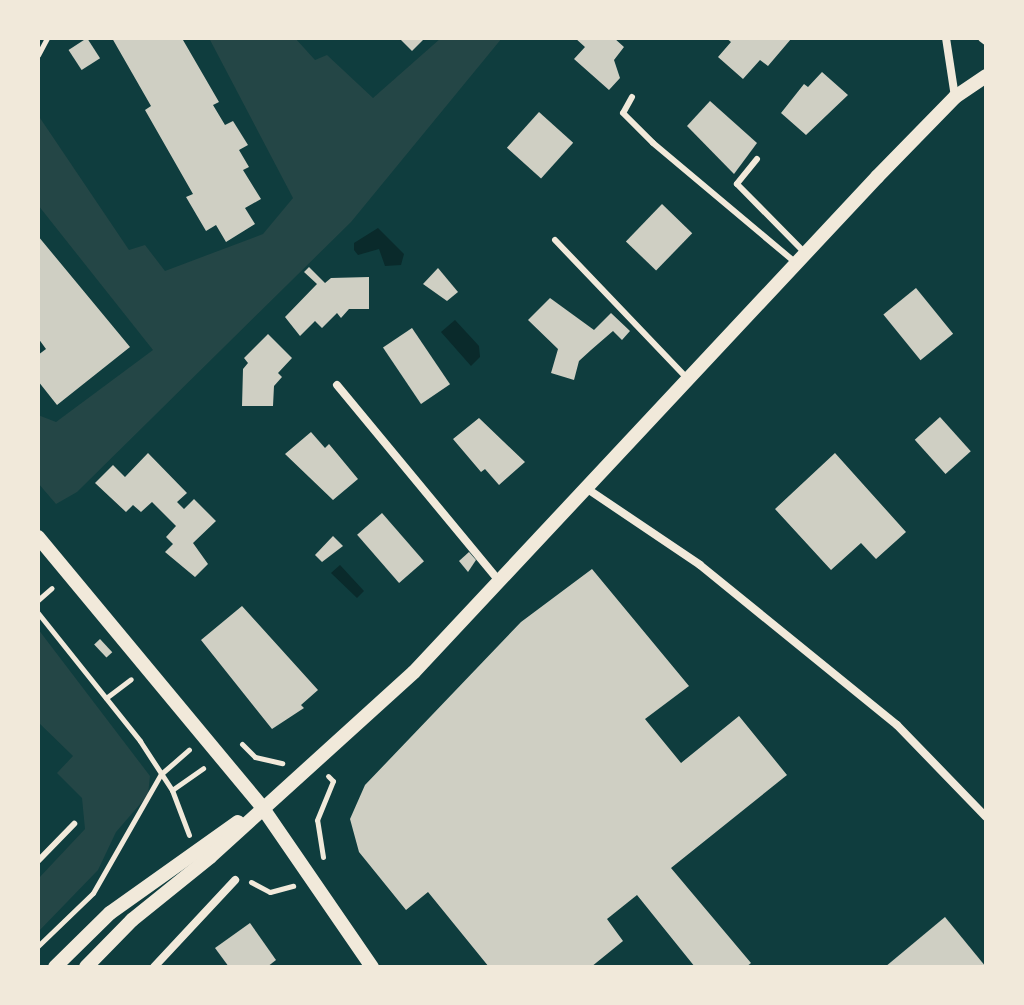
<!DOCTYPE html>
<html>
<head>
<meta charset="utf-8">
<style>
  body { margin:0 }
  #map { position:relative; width:1024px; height:1005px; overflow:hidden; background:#0f3d3e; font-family:Jost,sans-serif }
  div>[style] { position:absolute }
  .green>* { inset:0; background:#244646 }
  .water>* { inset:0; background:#0a2a2b }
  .building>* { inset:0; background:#cfcfc3; transform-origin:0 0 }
  .path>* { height:5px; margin:-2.5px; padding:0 2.5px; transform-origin:2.5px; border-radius:2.5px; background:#f1e9da }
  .service>* { height:6px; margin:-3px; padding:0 3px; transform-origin:3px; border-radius:3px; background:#f1e9da }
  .minor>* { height:8px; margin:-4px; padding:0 4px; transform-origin:4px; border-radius:4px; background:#f1e9da }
  .tertiary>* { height:14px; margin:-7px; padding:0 7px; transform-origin:7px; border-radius:7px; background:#f1e9da }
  span { translate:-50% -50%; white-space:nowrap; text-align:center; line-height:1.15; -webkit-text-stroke:8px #f1e9da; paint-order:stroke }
  .frame { position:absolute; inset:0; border:40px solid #f1e9da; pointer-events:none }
</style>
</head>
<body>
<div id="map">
  <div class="green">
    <div style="clip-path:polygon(209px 38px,295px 38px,315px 60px,327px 55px,373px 98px,441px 38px,502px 38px,351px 222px,77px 492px,56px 504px,38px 483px,38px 415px,56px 422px,153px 350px,38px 205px,38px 115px,129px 250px,145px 245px,165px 271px,263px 234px,293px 198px)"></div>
    <div style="clip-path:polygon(38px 629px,150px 776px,148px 795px,116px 832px,98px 870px,38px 932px,38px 879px,85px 829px,82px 798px,57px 773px,73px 756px,38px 722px)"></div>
  </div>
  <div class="water">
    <div style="clip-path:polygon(378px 228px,404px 254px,401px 265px,385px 266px,379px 249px,358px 255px,354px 250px,354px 243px)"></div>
    <div style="clip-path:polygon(455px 320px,479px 346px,480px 357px,471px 366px,441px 332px)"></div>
    <div style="clip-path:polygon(340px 565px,364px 591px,357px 598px,331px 573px)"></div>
  </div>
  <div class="building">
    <div style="left:87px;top:38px;width:24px;height:22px;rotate:57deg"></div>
    <div style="clip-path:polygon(112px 38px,187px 38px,183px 40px,219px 102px,213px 105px,225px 125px,233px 121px,248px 145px,239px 150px,249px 167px,243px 170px,261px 199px,245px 208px,255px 224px,226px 242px,216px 225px,206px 231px,186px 197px,193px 194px,145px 110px,151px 106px)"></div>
    <div style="clip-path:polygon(399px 38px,425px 38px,412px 51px)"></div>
    <div style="clip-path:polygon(575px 38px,614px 38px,624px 47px,614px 60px,620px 78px,609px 90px,574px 59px,585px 47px)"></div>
    <div style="clip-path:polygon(726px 38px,789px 38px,791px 39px,768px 66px,760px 60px,743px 79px,718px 57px,731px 42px)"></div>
    <div style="clip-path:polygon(822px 72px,848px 95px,806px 135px,781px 113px,804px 84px,808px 87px)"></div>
    <div style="clip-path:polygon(710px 101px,757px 143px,734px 174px,687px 126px)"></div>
    <div style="left:539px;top:112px;width:46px;height:48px;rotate:42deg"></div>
    <div style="left:662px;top:204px;width:42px;height:52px;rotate:44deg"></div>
    <div style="clip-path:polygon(38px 236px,130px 347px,57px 405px,38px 381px,38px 355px,46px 349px,38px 338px)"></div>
    <div style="clip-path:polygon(309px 267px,325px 283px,331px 278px,369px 277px,369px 309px,349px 309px,341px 318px,337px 313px,322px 328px,315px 321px,300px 336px,285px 317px,317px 284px,304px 272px)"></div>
    <div style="clip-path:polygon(438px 268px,458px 292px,447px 301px,423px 284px)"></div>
    <div style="left:916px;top:288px;width:59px;height:42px;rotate:51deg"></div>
    <div style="clip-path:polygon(550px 298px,594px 330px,611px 313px,630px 331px,622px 340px,613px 331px,591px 350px,579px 361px,574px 380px,551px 373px,558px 349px,528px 320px)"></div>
    <div style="left:412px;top:328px;width:68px;height:35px;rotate:56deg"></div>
    <div style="clip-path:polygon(268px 334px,292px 358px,278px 373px,282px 377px,274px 386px,273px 406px,242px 406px,243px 369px,248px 363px,244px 358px)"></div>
    <div style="left:940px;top:417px;width:46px;height:34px;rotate:48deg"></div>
    <div style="clip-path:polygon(479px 418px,525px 462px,499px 485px,485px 469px,481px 472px,453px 439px)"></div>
    <div style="clip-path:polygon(311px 432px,325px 448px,329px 444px,358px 479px,333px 500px,285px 454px)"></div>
    <div style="clip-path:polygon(148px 453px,187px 493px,177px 502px,184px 509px,194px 499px,216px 521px,193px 543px,208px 564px,195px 577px,165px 552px,173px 544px,166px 537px,176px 526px,152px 502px,141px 512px,133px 505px,126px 512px,95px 483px,113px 465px,125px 477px)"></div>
    <div style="clip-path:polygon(835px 453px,906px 532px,876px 559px,861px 543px,831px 570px,775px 509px)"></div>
    <div style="left:382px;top:513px;width:64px;height:33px;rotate:49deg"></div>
    <div style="clip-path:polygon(333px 536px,343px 546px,322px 562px,315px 555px)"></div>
    <div style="clip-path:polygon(469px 552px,476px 560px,468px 572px,459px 561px)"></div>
    <div style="clip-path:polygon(592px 569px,689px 686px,645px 719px,681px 763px,739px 716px,787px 775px,671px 868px,751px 963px,746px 967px,695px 967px,637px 895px,607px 919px,623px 941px,591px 967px,489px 967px,428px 892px,406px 910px,359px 852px,350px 819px,365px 785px,521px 622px)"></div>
    <div style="clip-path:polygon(242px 606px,318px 690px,301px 705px,304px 708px,272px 729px,201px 640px)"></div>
    <div style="left:100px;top:639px;width:18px;height:8px;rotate:47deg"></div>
    <div style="clip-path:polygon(945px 917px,986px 967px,885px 967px)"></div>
    <div style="clip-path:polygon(250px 923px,276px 960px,267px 967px,229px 967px,215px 948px)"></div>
  </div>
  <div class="path">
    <div style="left:38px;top:55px;width:19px;rotate:-62deg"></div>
    <div style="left:38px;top:600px;width:18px;rotate:-41deg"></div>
    <div style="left:38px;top:613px;width:164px;rotate:51.4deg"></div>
    <div style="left:140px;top:741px;width:59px;rotate:56.9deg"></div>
    <div style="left:172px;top:790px;width:48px;rotate:69.3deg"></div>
    <div style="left:106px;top:698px;width:31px;rotate:-37deg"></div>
    <div style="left:242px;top:744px;width:18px;rotate:45deg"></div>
    <div style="left:255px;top:757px;width:28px;rotate:13deg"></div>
    <div style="left:172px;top:790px;width:38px;rotate:-35deg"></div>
    <div style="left:323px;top:857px;width:37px;rotate:-99deg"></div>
    <div style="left:317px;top:820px;width:42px;rotate:-67.7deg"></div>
    <div style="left:333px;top:781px;width:7px;rotate:-135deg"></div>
    <div style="left:251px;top:882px;width:21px;rotate:28deg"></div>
    <div style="left:270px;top:892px;width:24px;rotate:-15deg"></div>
    <div style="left:38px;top:946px;width:76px;rotate:-43.9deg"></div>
    <div style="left:93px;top:893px;width:137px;rotate:-60.3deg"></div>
    <div style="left:161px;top:774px;width:37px;rotate:-41deg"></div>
  </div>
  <div class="service">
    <div style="left:632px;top:97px;width:18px;rotate:119deg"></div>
    <div style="left:623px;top:113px;width:42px;rotate:45deg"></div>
    <div style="left:653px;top:143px;width:185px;rotate:40deg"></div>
    <div style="left:757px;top:159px;width:32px;rotate:129deg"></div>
    <div style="left:737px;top:184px;width:95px;rotate:45.4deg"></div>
    <div style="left:555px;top:240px;width:191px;rotate:46.3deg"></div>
    <div style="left:38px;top:861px;width:52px;rotate:-45.8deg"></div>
  </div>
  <div class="minor">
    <div style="left:946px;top:38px;width:60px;rotate:81.3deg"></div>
    <div style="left:982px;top:38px;width:5px;rotate:37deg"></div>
    <div style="left:337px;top:385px;width:256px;rotate:50.4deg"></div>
    <div style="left:589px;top:490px;width:134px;rotate:34deg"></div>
    <div style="left:700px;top:565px;width:254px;rotate:39.1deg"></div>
    <div style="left:897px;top:725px;width:128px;rotate:45.9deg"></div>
    <div style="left:154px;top:967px;width:119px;rotate:-47deg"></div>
  </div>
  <div class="tertiary">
    <div style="left:38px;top:537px;width:351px;rotate:50.3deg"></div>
    <div style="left:262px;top:807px;width:194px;rotate:55.5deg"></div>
    <div style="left:55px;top:967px;width:77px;rotate:-44.5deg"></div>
    <div style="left:110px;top:913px;width:157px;rotate:-35.4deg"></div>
    <div style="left:86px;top:967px;width:66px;rotate:-45.6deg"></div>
    <div style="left:132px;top:920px;width:100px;rotate:-38.9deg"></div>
    <div style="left:210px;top:857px;width:275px;rotate:-42.2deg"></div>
    <div style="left:414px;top:672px;width:678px;rotate:-46.91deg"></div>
    <div style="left:877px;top:177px;width:112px;rotate:-45.7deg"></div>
    <div style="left:955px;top:97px;width:37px;rotate:-34deg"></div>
  </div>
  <div class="frame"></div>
</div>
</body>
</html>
